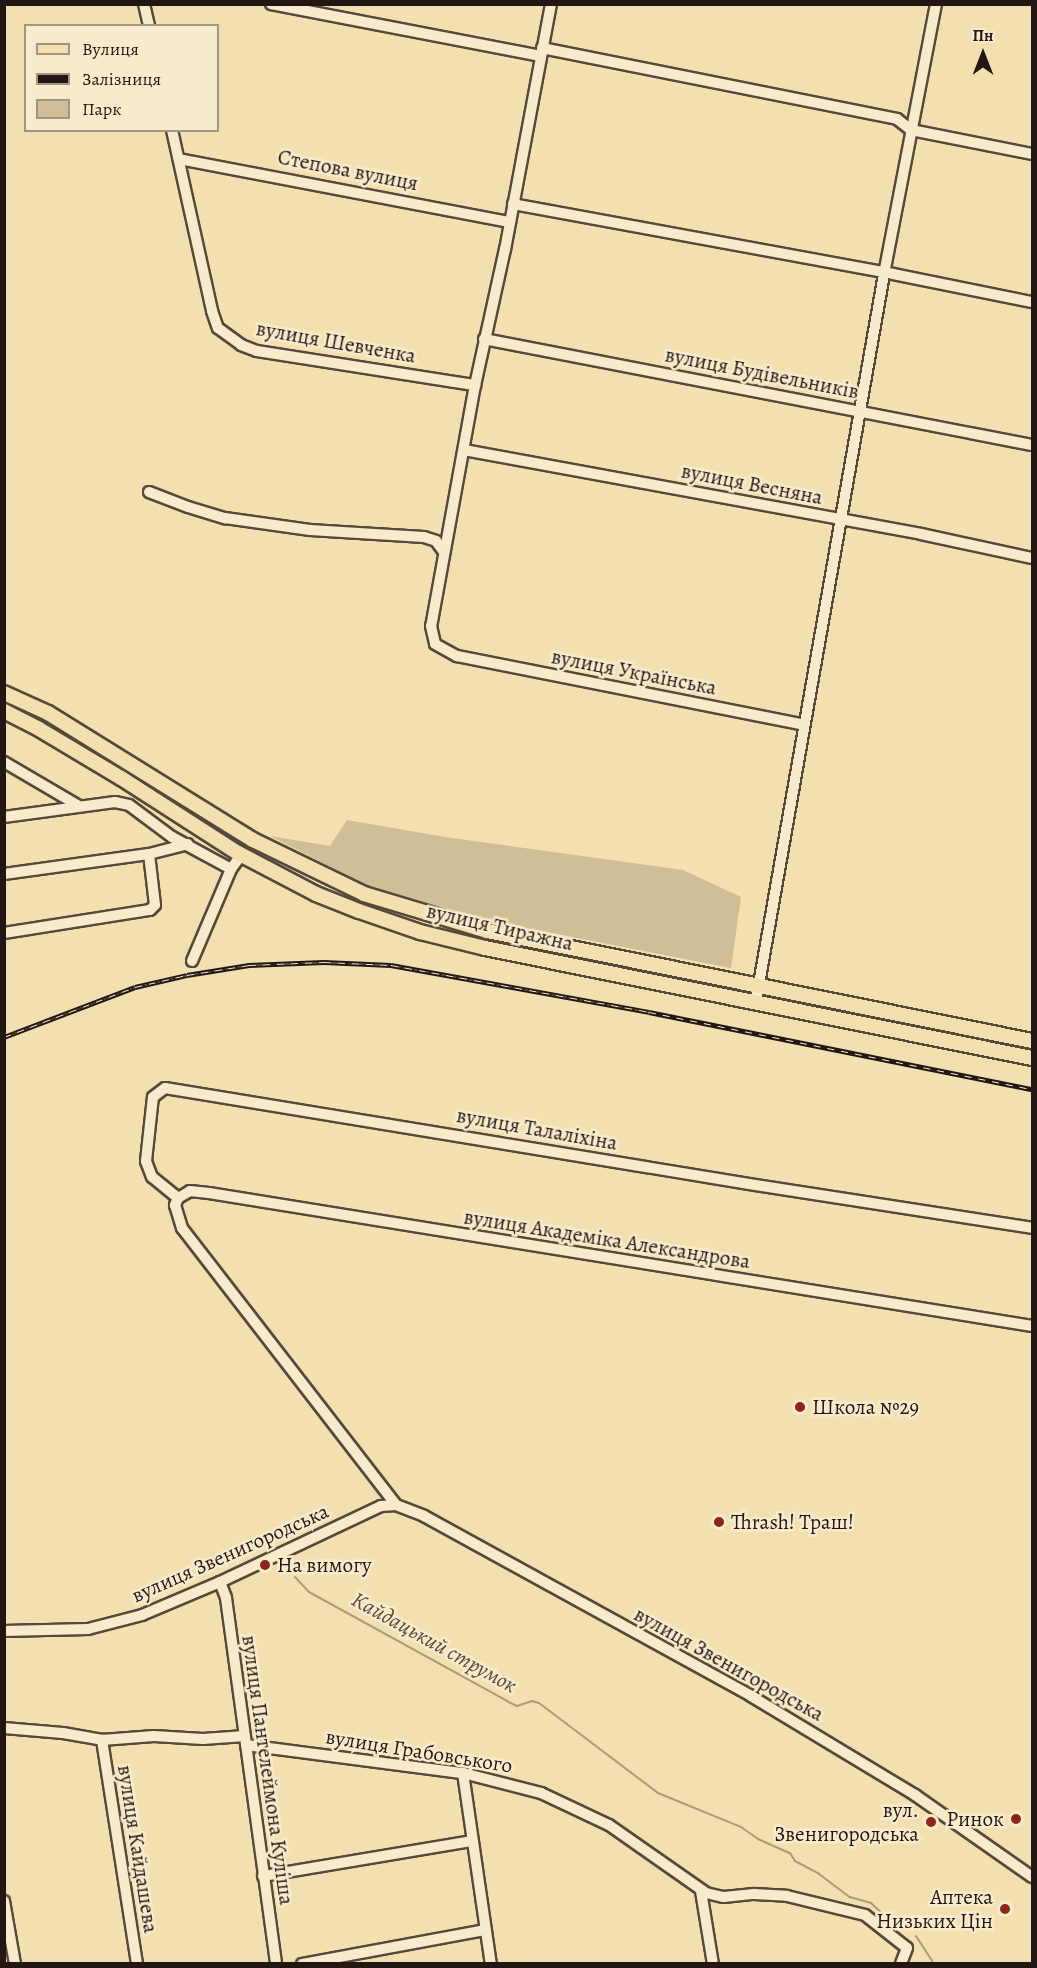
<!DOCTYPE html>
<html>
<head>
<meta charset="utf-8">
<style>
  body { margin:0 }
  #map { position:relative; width:1037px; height:1968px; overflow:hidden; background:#f2e0b1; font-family:Alegreya,serif }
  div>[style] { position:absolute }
  .green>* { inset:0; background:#cfbe96 }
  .stream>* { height:2px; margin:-1px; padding:0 1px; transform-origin:1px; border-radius:1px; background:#ac9c7b }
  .roads { filter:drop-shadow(2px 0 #57493a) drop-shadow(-2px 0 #57493a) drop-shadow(0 2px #57493a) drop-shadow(0 -2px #57493a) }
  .minor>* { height:10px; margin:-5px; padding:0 5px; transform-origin:5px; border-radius:5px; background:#f7ebcc }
  .major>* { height:14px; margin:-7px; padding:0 7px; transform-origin:7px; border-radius:7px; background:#f2e0b1 }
  .rail>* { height:4.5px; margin-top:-2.25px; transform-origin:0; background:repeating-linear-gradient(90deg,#f7ebcc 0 7px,#231713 0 14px); box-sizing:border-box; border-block:2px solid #231713 }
  .dots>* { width:16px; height:16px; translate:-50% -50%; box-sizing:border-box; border:3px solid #f7ebcc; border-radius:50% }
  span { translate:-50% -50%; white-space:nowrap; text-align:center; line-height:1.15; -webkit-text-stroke:5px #f7ebcc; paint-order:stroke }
  .street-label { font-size:21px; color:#231713 }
  .poi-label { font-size:21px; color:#231713 }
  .left { translate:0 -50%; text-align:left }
  .right { translate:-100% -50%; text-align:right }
  .water-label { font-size:22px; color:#5a4c3d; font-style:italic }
  .frame { position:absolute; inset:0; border:6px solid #231713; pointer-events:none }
  .legend { position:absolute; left:24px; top:24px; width:195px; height:108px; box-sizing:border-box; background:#f7ebcc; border:2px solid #a29682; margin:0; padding:8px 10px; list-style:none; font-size:18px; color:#231713 }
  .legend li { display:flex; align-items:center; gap:12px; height:30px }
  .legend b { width:30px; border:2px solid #a29682 }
  .north { position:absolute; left:953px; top:24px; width:60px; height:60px; -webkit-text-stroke:4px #f7ebcc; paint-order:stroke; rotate:0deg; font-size:16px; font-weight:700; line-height:24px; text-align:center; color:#231713 }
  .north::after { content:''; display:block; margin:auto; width:21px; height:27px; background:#231713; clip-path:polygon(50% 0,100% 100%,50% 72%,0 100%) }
</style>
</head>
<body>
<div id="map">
  <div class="green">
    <div style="clip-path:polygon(347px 820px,445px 837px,683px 870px,741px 897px,731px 968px,490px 921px,369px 886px,270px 836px,330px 846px)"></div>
  </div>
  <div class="stream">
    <div style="left:295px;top:1577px;width:21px;rotate:47deg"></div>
    <div style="left:309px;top:1592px;width:226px;rotate:28.8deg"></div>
    <div style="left:507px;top:1701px;width:11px;rotate:27deg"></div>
    <div style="left:517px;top:1706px;width:16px;rotate:-18deg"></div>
    <div style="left:532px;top:1701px;width:7px;rotate:16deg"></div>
    <div style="left:539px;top:1703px;width:149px;rotate:37.1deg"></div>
    <div style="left:658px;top:1793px;width:90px;rotate:22.3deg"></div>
    <div style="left:741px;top:1827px;width:21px;rotate:35deg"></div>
    <div style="left:758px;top:1839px;width:35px;rotate:24deg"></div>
    <div style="left:790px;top:1853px;width:9px;rotate:58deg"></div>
    <div style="left:795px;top:1861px;width:27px;rotate:28deg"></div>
    <div style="left:819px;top:1874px;width:39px;rotate:37deg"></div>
    <div style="left:850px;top:1897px;width:22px;rotate:16deg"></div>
    <div style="left:871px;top:1903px;width:34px;rotate:43deg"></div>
    <div style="left:916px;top:1936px;width:33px;rotate:57deg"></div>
  </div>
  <div class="roads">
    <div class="minor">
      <div style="left:144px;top:4px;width:23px;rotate:77deg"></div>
      <div style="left:271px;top:4px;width:275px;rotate:10.9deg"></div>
      <div style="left:551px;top:4px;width:249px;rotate:100.6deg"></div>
      <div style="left:505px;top:249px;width:139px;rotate:102.4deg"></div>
      <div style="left:475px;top:385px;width:245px;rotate:100.3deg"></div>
      <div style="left:431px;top:626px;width:18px;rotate:77deg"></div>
      <div style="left:435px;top:644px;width:25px;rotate:29deg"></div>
      <div style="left:457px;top:656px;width:354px;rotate:11.2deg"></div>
      <div style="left:542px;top:48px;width:362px;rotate:11.3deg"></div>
      <div style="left:897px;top:119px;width:18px;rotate:38deg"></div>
      <div style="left:911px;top:130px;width:123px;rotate:11.2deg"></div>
      <div style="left:172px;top:130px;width:185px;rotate:77.5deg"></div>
      <div style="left:212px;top:311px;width:18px;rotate:71deg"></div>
      <div style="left:218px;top:328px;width:29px;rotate:36deg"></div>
      <div style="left:241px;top:345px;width:17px;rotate:21deg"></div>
      <div style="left:257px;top:351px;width:221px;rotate:8.9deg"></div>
      <div style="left:179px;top:159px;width:337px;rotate:10.8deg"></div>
      <div style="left:513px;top:204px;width:386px;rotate:10.4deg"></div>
      <div style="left:893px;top:274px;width:142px;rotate:11.4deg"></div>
      <div style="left:484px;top:339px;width:558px;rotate:10.95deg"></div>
      <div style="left:464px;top:450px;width:465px;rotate:10.4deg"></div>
      <div style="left:921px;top:534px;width:114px;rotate:12.2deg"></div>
      <div style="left:149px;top:492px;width:42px;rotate:21deg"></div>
      <div style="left:188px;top:507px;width:39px;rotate:17deg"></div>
      <div style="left:225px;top:518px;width:86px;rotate:8deg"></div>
      <div style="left:310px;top:530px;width:114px;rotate:3.5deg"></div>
      <div style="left:424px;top:537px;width:13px;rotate:18deg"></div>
      <div style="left:436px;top:541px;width:14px;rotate:54deg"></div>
      <div style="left:4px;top:762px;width:87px;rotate:30.4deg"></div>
      <div style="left:4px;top:817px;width:112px;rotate:-7.7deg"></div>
      <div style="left:115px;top:802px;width:14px;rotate:12deg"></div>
      <div style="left:129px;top:805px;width:54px;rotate:36.7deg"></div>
      <div style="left:172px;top:837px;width:67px;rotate:28.5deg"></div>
      <div style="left:4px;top:874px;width:146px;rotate:-7.9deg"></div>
      <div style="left:149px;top:854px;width:40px;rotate:-14.4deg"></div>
      <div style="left:4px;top:933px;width:148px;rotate:-9deg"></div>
      <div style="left:150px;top:910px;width:7px;rotate:-45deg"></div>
      <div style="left:155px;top:905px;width:51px;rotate:-96.7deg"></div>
      <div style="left:192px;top:961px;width:100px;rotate:-67deg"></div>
      <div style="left:231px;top:869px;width:17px;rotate:-54deg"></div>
      <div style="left:756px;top:1001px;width:738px;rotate:-80.01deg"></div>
      <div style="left:884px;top:274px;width:275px;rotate:-79.1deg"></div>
      <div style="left:178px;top:1198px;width:8px;rotate:113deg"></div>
      <div style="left:175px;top:1205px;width:24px;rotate:73deg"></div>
      <div style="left:182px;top:1228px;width:350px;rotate:52.3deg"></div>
      <div style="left:396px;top:1505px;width:30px;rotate:21deg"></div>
      <div style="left:424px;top:1516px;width:373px;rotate:28.8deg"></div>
      <div style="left:751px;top:1696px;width:192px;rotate:31.1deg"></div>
      <div style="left:915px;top:1795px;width:143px;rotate:35deg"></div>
      <div style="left:178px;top:1198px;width:33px;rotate:-141deg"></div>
      <div style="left:152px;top:1177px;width:17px;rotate:-111deg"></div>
      <div style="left:146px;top:1161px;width:64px;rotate:-83.8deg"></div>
      <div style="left:153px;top:1097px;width:15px;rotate:-37deg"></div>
      <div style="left:165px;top:1088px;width:592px;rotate:9.33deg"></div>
      <div style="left:749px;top:1184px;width:286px;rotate:8.8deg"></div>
      <div style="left:178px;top:1198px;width:14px;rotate:-30deg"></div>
      <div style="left:190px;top:1191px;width:19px;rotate:6deg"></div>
      <div style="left:209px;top:1193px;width:834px;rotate:9.18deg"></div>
      <div style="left:220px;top:1582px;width:17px;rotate:69deg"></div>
      <div style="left:226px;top:1598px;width:369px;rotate:82.2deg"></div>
      <div style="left:4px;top:1631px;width:84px;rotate:-1.4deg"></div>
      <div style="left:88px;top:1629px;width:56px;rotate:-14.5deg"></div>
      <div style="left:142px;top:1615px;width:85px;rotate:-22.9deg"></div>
      <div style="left:220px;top:1582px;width:178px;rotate:-25.3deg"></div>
      <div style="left:381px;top:1506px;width:15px;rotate:-4deg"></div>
      <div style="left:4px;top:1728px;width:59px;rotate:4.8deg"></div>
      <div style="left:63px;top:1733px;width:40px;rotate:10deg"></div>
      <div style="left:102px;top:1740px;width:52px;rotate:-4.4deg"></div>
      <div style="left:154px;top:1736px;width:49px;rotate:3.5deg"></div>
      <div style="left:203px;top:1739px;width:42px;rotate:-4.1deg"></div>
      <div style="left:102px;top:1740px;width:227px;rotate:81.1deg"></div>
      <div style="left:246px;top:1745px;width:219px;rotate:7.4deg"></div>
      <div style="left:463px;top:1773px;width:81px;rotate:14.4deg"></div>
      <div style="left:541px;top:1793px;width:75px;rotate:25.2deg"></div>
      <div style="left:609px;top:1825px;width:118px;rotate:35deg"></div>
      <div style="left:706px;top:1893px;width:18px;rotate:13deg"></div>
      <div style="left:724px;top:1897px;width:30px;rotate:-6deg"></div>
      <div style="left:754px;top:1894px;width:33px;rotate:3deg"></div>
      <div style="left:787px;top:1896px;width:80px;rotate:13.7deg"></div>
      <div style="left:865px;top:1915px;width:53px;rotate:38.2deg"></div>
      <div style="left:907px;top:1948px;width:17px;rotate:111deg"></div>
      <div style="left:463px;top:1773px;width:193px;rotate:81.7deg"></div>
      <div style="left:263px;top:1876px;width:212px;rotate:-9.5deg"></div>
      <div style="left:701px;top:1891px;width:74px;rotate:80.7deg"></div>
      <div style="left:4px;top:1901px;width:64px;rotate:80.1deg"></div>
      <div style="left:302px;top:1964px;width:186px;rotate:-10.5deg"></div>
    </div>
    <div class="major">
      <div style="left:4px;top:693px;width:48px;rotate:24.4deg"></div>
      <div style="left:48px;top:713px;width:241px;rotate:31.8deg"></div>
      <div style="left:253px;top:840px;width:123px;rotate:25.9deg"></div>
      <div style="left:364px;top:894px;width:128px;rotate:16.7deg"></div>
      <div style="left:487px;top:931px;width:556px;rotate:11.41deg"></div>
      <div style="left:4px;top:711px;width:39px;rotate:27deg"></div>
      <div style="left:39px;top:729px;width:96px;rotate:30.9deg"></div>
      <div style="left:121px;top:778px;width:139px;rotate:32.7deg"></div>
      <div style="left:238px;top:853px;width:88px;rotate:27.7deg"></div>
      <div style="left:316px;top:894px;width:46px;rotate:21.6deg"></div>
      <div style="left:359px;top:911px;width:65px;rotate:19deg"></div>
      <div style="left:420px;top:932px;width:67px;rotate:13.8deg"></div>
      <div style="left:485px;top:948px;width:558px;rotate:11.37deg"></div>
    </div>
  </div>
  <div class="rail">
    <div style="left:4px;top:1037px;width:140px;rotate:-20.9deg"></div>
    <div style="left:135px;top:987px;width:53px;rotate:-13deg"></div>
    <div style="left:187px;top:975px;width:63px;rotate:-9.2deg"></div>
    <div style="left:249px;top:965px;width:75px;rotate:-2.3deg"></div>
    <div style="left:324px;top:962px;width:67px;rotate:2.6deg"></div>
    <div style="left:391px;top:965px;width:262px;rotate:10.3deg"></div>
    <div style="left:649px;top:1012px;width:391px;rotate:11.4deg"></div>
  </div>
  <div class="dots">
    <div style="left:800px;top:1407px;background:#8f2418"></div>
    <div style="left:719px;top:1522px;background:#8f2418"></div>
    <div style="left:265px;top:1565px;background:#8f2418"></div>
    <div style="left:1016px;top:1819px;background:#8f2418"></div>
    <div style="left:931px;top:1822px;background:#8f2418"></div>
    <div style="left:1005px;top:1909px;background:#8f2418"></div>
  </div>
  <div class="street-label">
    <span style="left:348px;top:170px;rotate:11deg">Степова вулиця</span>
    <span style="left:336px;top:342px;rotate:10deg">вулиця Шевченка</span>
    <span style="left:762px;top:373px;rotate:11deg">вулиця Будівельників</span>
    <span style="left:752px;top:484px;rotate:11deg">вулиця Весняна</span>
    <span style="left:634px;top:672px;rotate:11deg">вулиця Українська</span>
    <span style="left:500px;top:927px;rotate:13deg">вулиця Тиражна</span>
    <span style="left:537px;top:1129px;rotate:10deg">вулиця Талаліхіна</span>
    <span style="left:607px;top:1239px;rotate:9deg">вулиця Академіка Александрова</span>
    <span style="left:230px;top:1553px;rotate:-24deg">вулиця Звенигородська</span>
    <span style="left:729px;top:1664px;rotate:29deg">вулиця Звенигородська</span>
    <span style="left:419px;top:1751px;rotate:9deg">вулиця Грабовського</span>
    <span style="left:268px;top:1770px;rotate:82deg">вулиця Пантелеймона Куліша</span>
    <span style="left:138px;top:1849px;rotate:81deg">вулиця Кайдашева</span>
  </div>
  <div class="poi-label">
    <span class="left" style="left:812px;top:1407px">Школа №29</span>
    <span class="left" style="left:731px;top:1522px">Thrash! Траш!</span>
    <span class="left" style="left:277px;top:1565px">На вимогу</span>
    <span class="right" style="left:919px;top:1822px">вул.<br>Звенигородська</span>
    <span class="right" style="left:1004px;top:1819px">Ринок</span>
    <span class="right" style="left:993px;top:1909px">Аптека<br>Низьких Цін</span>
  </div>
  <div class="water-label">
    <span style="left:434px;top:1643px;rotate:29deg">Кайдацький струмок</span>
  </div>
  <div class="frame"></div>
  <ul class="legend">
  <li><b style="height:8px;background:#f2e0b1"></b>Вулиця</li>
  <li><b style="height:8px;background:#231713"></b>Залізниця</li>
  <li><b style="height:16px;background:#cfbe96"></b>Парк</li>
  </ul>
  <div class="north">Пн</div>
</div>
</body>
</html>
